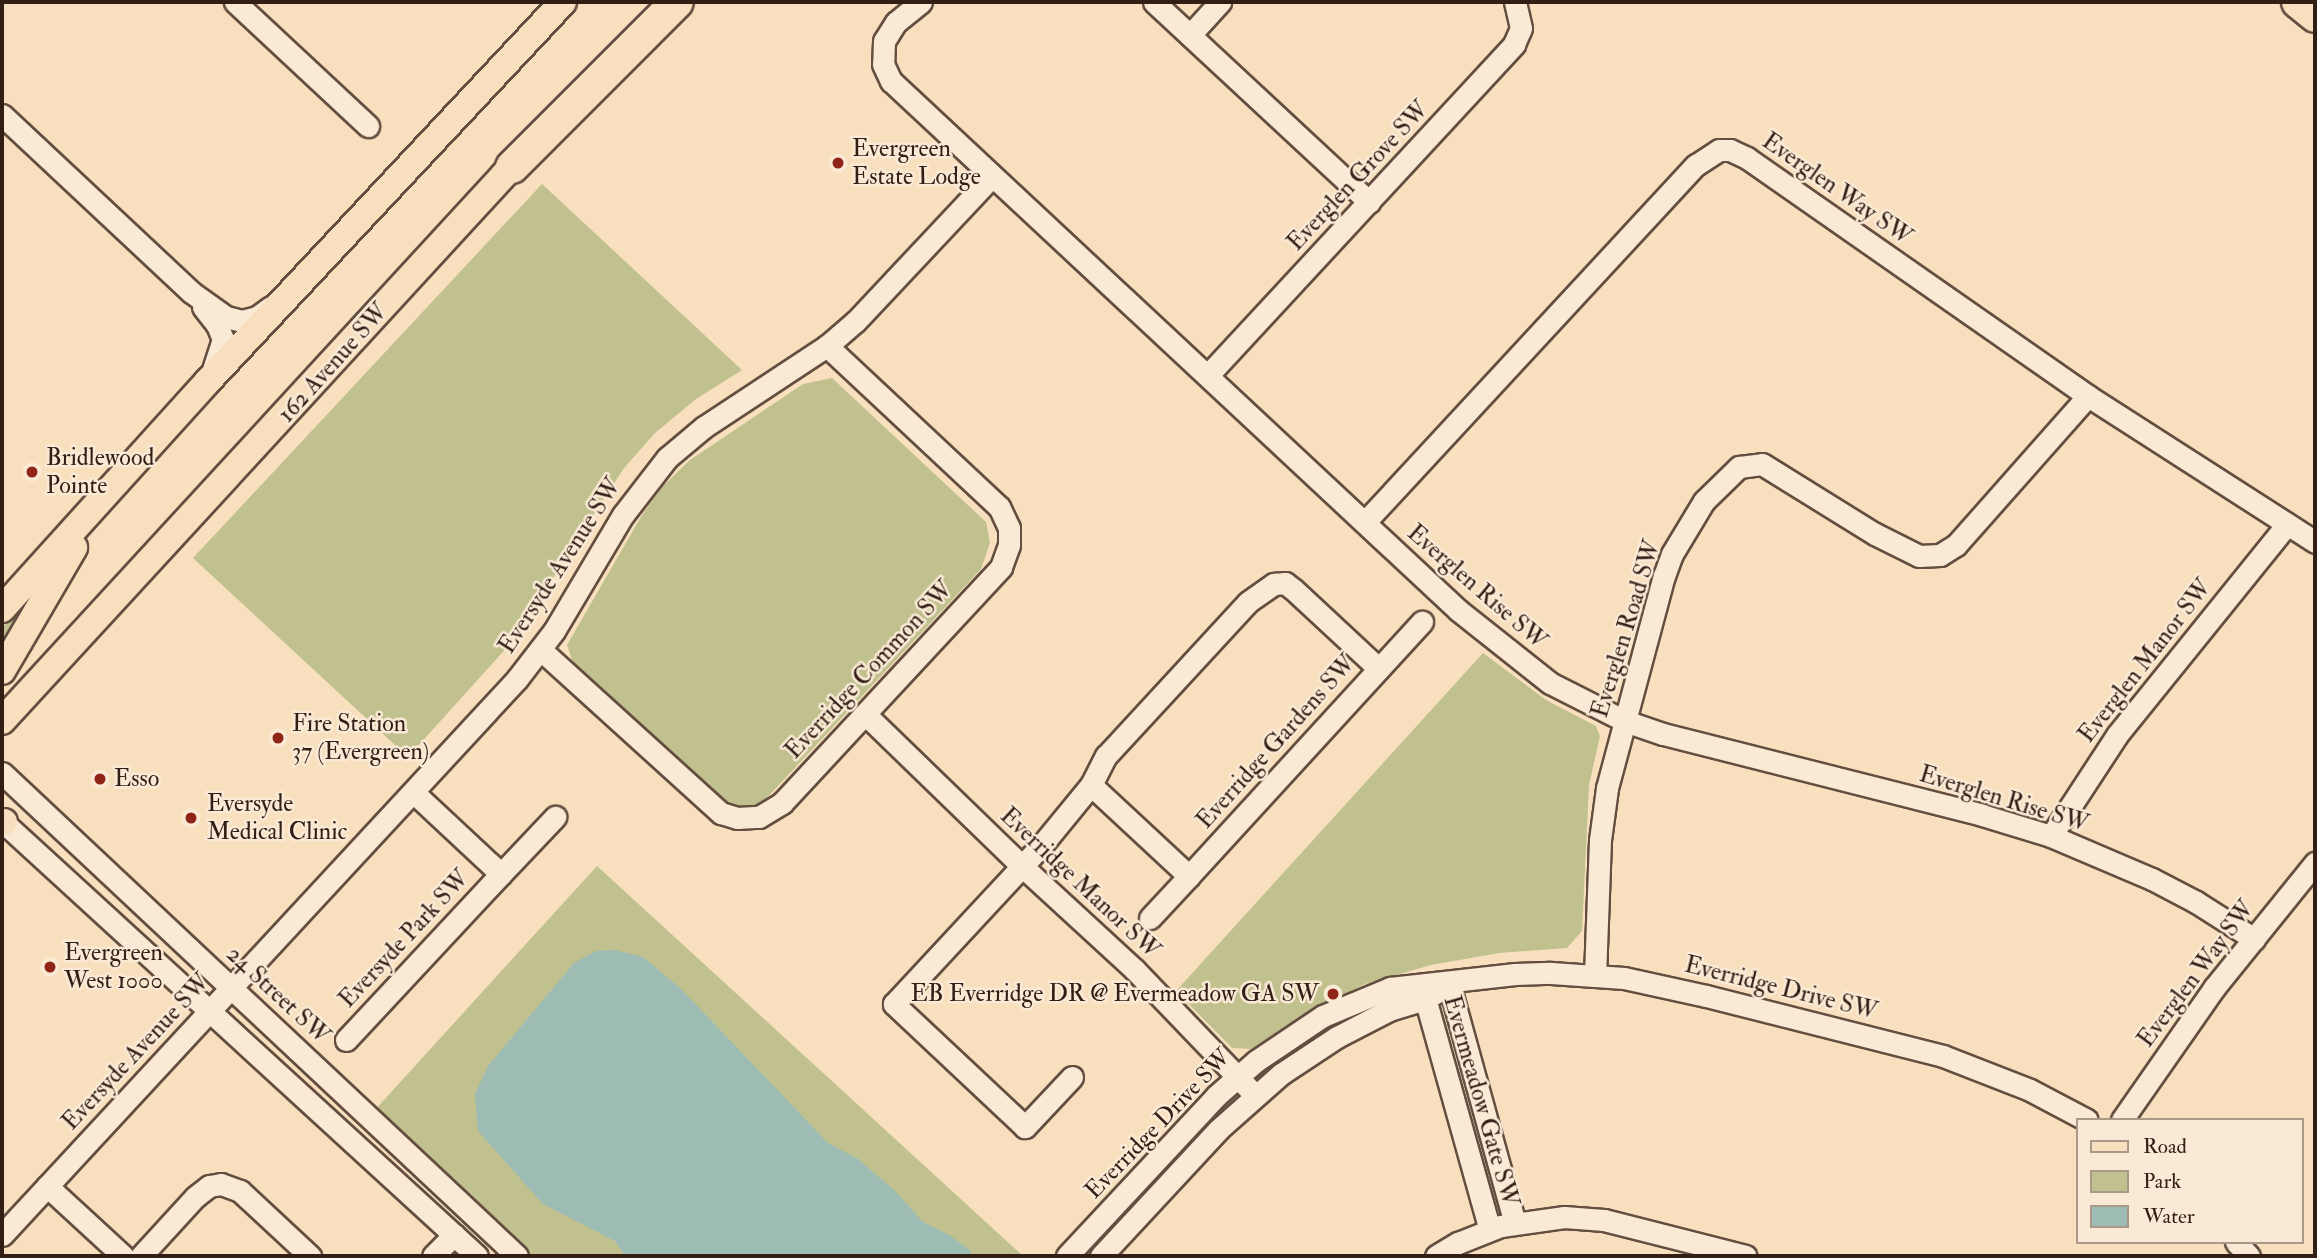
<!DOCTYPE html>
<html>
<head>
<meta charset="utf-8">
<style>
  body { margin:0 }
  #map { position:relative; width:2317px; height:1258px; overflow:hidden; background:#f8dfbe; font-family:"IM FELL Double Pica",serif }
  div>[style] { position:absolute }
  .green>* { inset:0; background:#c0c18f }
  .water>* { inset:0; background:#9dbcb4 }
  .roads { filter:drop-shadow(2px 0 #644e40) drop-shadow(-2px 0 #644e40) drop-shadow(0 2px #644e40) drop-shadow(0 -2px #644e40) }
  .minor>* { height:21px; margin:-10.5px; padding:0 10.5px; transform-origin:10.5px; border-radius:10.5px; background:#faead5 }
  .major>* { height:26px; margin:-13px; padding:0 13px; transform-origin:13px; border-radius:13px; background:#f8dfbe }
  .highway>* { height:32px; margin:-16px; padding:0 16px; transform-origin:16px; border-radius:16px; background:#f8dfbe }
  .dots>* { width:19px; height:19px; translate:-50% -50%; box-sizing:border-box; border:4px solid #faead5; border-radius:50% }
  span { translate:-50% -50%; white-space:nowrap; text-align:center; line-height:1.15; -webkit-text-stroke:5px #faead5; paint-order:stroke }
  .poi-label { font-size:24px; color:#331e16 }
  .left { translate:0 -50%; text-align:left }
  .right { translate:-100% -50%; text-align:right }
  .street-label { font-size:24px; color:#331e16 }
  .frame { position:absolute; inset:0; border:4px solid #331e16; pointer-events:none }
  .legend { position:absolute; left:2076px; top:1118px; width:228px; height:126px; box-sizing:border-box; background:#faead5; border:2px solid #aa9889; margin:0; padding:9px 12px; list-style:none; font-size:21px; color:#331e16 }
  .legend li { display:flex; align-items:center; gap:14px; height:35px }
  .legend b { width:35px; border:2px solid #aa9889 }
</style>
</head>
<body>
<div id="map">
  <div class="green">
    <div style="clip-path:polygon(542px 184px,742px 370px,696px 399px,655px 433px,624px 468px,511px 643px,408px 757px,193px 558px)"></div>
    <div style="clip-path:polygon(832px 378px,986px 522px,990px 543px,981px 569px,763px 802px,735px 812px,573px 663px,567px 645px,642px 515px,663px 486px,690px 460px,803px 384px)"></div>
    <div style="clip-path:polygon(32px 597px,2px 655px,2px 628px)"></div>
    <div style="clip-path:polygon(1483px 653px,1546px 700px,1596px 726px,1600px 736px,1589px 785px,1582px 931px,1567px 948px,1499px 953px,1431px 965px,1365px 984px,1314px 1009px,1251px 1049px,1232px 1048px,1176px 991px)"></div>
    <div style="clip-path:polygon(597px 866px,1023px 1256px,529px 1256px,374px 1111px)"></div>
  </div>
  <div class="water">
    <div style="clip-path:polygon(615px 950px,643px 957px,681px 989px,828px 1143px,858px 1159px,895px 1191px,923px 1222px,949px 1235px,970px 1250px,971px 1256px,625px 1256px,615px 1241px,543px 1204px,478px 1131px,475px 1094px,488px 1066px,574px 963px,596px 951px)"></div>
  </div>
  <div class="roads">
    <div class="minor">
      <div style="left:235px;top:2px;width:182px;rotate:43deg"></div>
      <div style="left:921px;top:2px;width:32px;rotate:141deg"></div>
      <div style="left:896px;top:22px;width:22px;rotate:122deg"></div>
      <div style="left:884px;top:41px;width:23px;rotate:92deg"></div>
      <div style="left:883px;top:64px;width:19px;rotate:65deg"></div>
      <div style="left:891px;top:81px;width:775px;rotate:43.01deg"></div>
      <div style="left:1458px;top:610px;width:117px;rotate:38.4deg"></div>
      <div style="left:1550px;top:683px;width:84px;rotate:26.9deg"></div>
      <div style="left:1625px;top:721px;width:40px;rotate:18.9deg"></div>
      <div style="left:1663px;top:734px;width:329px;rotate:14.2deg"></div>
      <div style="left:1982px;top:815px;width:72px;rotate:16.9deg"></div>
      <div style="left:2051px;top:836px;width:110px;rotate:23.1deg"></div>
      <div style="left:2152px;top:879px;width:50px;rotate:27.6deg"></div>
      <div style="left:2196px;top:902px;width:69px;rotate:32.5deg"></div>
      <div style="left:1154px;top:2px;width:294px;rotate:42.9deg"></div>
      <div style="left:1190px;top:35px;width:45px;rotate:-47.7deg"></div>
      <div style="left:2px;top:115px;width:259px;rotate:43.1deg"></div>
      <div style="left:191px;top:292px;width:43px;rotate:35.5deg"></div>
      <div style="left:226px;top:317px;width:16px;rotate:14deg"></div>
      <div style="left:242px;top:321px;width:16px;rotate:-15deg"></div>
      <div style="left:257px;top:317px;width:17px;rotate:-36deg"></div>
      <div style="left:203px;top:307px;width:23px;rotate:52deg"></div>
      <div style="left:217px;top:325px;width:15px;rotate:67deg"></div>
      <div style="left:223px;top:339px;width:35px;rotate:108deg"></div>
      <div style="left:1208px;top:375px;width:451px;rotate:-47.2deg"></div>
      <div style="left:1514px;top:44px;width:17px;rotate:-66deg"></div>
      <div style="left:1521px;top:28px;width:27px;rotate:-103deg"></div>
      <div style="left:1365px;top:522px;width:487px;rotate:-47.2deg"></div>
      <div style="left:1696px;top:165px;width:27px;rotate:-33deg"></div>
      <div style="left:1719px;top:150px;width:11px"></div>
      <div style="left:1730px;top:150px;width:19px;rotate:25deg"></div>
      <div style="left:1747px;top:158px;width:416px;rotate:34.9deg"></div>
      <div style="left:2088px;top:396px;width:270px;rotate:32.7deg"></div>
      <div style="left:541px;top:650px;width:243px;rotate:42.2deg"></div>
      <div style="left:721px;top:813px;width:17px;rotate:17deg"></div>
      <div style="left:737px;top:818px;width:22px;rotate:-3deg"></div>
      <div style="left:759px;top:817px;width:27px;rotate:-31deg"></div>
      <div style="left:782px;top:803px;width:322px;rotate:-47.1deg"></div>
      <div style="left:1001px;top:567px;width:23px;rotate:-70deg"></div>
      <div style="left:1009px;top:545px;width:17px;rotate:-90deg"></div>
      <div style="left:1009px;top:528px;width:23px;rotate:-115deg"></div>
      <div style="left:999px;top:507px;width:236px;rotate:-136.9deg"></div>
      <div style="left:865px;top:714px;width:220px;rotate:44.1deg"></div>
      <div style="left:1023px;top:867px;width:152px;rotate:42.6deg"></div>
      <div style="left:1135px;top:970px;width:173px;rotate:46.2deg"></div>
      <div style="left:2px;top:773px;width:706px;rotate:43.16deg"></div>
      <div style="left:1091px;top:785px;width:134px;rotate:42.9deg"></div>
      <div style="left:1189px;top:876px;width:345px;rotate:-47.5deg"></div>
      <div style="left:2px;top:821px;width:644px;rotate:42.48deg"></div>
      <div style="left:2051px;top:836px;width:121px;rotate:-56.8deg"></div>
      <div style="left:2117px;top:735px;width:271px;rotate:-51.1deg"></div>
      <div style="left:501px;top:874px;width:79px;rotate:-46.5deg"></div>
      <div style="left:1150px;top:918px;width:57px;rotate:-47.1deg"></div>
      <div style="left:1595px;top:976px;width:136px;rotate:-87.9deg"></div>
      <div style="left:1600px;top:840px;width:52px;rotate:-82.3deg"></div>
      <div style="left:1607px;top:788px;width:220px;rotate:-75deg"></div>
      <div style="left:1664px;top:576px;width:23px;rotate:-70deg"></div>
      <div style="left:1672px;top:554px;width:62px;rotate:-58.9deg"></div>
      <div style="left:1704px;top:501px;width:49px;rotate:-44.2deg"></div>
      <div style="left:1739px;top:467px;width:23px;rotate:-7deg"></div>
      <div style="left:1762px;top:464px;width:133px;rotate:31.8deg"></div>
      <div style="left:1875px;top:534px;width:49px;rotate:26.6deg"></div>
      <div style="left:1919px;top:556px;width:21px;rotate:-3deg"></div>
      <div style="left:1940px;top:555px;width:19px;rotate:-32deg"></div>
      <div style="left:1956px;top:545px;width:199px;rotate:-48.5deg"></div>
      <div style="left:1449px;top:984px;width:248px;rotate:74.6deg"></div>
      <div style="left:1422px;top:987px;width:252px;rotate:74.4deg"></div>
      <div style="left:346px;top:1040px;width:227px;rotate:-47deg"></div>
      <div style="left:501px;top:874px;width:120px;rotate:-137deg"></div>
      <div style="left:1072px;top:1077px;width:69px;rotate:133.2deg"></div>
      <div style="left:1025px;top:1127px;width:180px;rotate:-136.8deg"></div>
      <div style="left:894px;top:1004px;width:216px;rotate:-47.1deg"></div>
      <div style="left:1041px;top:846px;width:79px;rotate:-50.7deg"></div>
      <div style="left:1091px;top:785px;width:33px;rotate:-63deg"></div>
      <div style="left:1106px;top:756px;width:209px;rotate:-47.3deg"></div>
      <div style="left:1248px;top:602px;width:32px;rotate:-35deg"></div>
      <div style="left:1274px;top:584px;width:11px;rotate:-5deg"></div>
      <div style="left:1285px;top:583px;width:10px;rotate:37deg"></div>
      <div style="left:1293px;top:589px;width:117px;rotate:42.9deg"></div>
      <div style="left:2122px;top:1120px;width:161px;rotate:-55.1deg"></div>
      <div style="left:2214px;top:988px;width:161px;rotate:-51.1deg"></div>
      <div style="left:47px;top:1186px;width:103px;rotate:42.6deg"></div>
      <div style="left:2px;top:1235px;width:758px;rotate:-47.19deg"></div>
      <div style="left:517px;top:679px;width:61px;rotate:-52.4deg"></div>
      <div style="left:554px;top:631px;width:135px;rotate:-59.3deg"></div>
      <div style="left:623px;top:515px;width:72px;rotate:-52.3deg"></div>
      <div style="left:667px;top:458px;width:48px;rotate:-40deg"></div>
      <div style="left:704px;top:427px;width:147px;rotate:-33.4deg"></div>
      <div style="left:827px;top:346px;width:38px;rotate:-41deg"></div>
      <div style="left:856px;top:321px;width:199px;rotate:-46.8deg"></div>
      <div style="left:2236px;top:1242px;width:19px;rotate:47deg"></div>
      <div style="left:141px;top:1256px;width:80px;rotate:-47.5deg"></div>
      <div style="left:195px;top:1197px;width:18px;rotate:-38deg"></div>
      <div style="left:209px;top:1186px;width:12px;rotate:-9deg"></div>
      <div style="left:221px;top:1184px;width:20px;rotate:20deg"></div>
      <div style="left:240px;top:1191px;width:96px;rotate:42.9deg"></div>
      <div style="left:433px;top:1256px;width:30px;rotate:-45deg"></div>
      <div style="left:1067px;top:1256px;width:219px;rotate:-47deg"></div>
      <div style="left:1216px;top:1096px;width:53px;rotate:-41.2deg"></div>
      <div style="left:1256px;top:1061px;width:81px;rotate:-33.9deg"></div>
      <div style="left:1323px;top:1016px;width:73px;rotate:-22.7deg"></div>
      <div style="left:1390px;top:988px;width:126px;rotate:-6.4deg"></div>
      <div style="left:1515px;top:974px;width:36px;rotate:-2deg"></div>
      <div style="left:1551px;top:973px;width:73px;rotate:3.9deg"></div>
      <div style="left:1624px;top:978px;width:84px;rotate:12.4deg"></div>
      <div style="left:1706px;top:996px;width:244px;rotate:14.2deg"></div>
      <div style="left:1943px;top:1056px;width:93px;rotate:21.3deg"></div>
      <div style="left:2030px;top:1090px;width:64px;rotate:27.8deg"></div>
      <div style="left:1101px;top:1256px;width:173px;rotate:-47.1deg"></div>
      <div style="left:1219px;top:1129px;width:83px;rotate:-41.6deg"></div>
      <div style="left:1281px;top:1074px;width:67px;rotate:-33.5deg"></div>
      <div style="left:1337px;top:1037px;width:59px;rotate:-27.4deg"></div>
      <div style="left:1389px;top:1010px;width:38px;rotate:-17deg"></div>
      <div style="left:1425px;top:999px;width:20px;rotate:-30deg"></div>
      <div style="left:1436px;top:1256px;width:26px;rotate:-31deg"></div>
      <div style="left:1458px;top:1243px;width:46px;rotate:-21.6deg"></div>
      <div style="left:1501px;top:1226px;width:64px;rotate:-8.1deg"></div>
      <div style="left:1564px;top:1217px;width:40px;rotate:4.3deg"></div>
      <div style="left:1604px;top:1220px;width:146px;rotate:14.2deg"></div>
    </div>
    <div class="major">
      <div style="left:2px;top:609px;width:307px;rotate:-47.9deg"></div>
      <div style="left:208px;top:381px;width:519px;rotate:-46.87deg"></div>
      <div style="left:2px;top:671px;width:143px;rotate:-59.7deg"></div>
      <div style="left:2px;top:721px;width:774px;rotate:-47.41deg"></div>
      <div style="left:2px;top:822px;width:2px"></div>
    </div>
    <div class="highway">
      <div style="left:2298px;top:2px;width:22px;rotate:39deg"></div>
      <div style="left:512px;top:167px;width:233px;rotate:-45deg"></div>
    </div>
  </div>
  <div class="dots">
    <div style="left:838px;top:163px;background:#8f2418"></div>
    <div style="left:32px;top:472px;background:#8f2418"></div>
    <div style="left:278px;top:738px;background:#8f2418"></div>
    <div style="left:100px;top:779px;background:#8f2418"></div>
    <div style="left:191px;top:818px;background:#8f2418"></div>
    <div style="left:50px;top:967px;background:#8f2418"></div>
    <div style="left:1333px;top:994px;background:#8f2418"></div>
  </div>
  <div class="poi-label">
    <span class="left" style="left:852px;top:163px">Evergreen<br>Estate Lodge</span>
    <span class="left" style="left:46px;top:472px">Bridlewood<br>Pointe</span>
    <span class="left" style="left:292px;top:738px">Fire Station<br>37 (Evergreen)</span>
    <span class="left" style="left:114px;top:779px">Esso</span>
    <span class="left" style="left:207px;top:818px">Eversyde<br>Medical Clinic</span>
    <span class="left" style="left:64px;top:967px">Evergreen<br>West 1000</span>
    <span class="right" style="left:1319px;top:994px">EB Everridge DR @ Evermeadow GA SW</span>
  </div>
  <div class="street-label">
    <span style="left:1358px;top:176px;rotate:-47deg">Everglen Grove SW</span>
    <span style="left:1837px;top:189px;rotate:35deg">Everglen Way SW</span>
    <span style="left:333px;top:363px;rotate:-48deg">162 Avenue SW</span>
    <span style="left:560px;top:566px;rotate:-57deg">Eversyde Avenue SW</span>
    <span style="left:1477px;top:587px;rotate:41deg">Everglen Rise SW</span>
    <span style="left:1626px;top:629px;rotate:-73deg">Everglen Road SW</span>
    <span style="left:2145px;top:661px;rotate:-52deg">Everglen Manor SW</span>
    <span style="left:869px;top:670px;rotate:-47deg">Everridge Common SW</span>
    <span style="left:1276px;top:742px;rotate:-48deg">Everridge Gardens SW</span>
    <span style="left:2004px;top:799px;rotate:17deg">Everglen Rise SW</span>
    <span style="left:1080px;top:883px;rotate:43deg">Everridge Manor SW</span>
    <span style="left:404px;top:939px;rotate:-47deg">Eversyde Park SW</span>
    <span style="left:2196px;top:974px;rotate:-53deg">Everglen Way SW</span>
    <span style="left:1781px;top:988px;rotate:14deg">Everridge Drive SW</span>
    <span style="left:278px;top:995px;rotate:43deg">24 Street SW</span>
    <span style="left:136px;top:1052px;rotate:-47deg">Eversyde Avenue SW</span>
    <span style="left:1481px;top:1101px;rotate:74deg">Evermeadow Gate SW</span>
    <span style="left:1158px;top:1124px;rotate:-46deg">Everridge Drive SW</span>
  </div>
  <div class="frame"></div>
  <ul class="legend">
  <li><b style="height:9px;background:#f8dfbe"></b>Road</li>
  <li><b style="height:19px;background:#c0c18f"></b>Park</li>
  <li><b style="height:19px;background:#9dbcb4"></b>Water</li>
  </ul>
</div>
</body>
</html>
